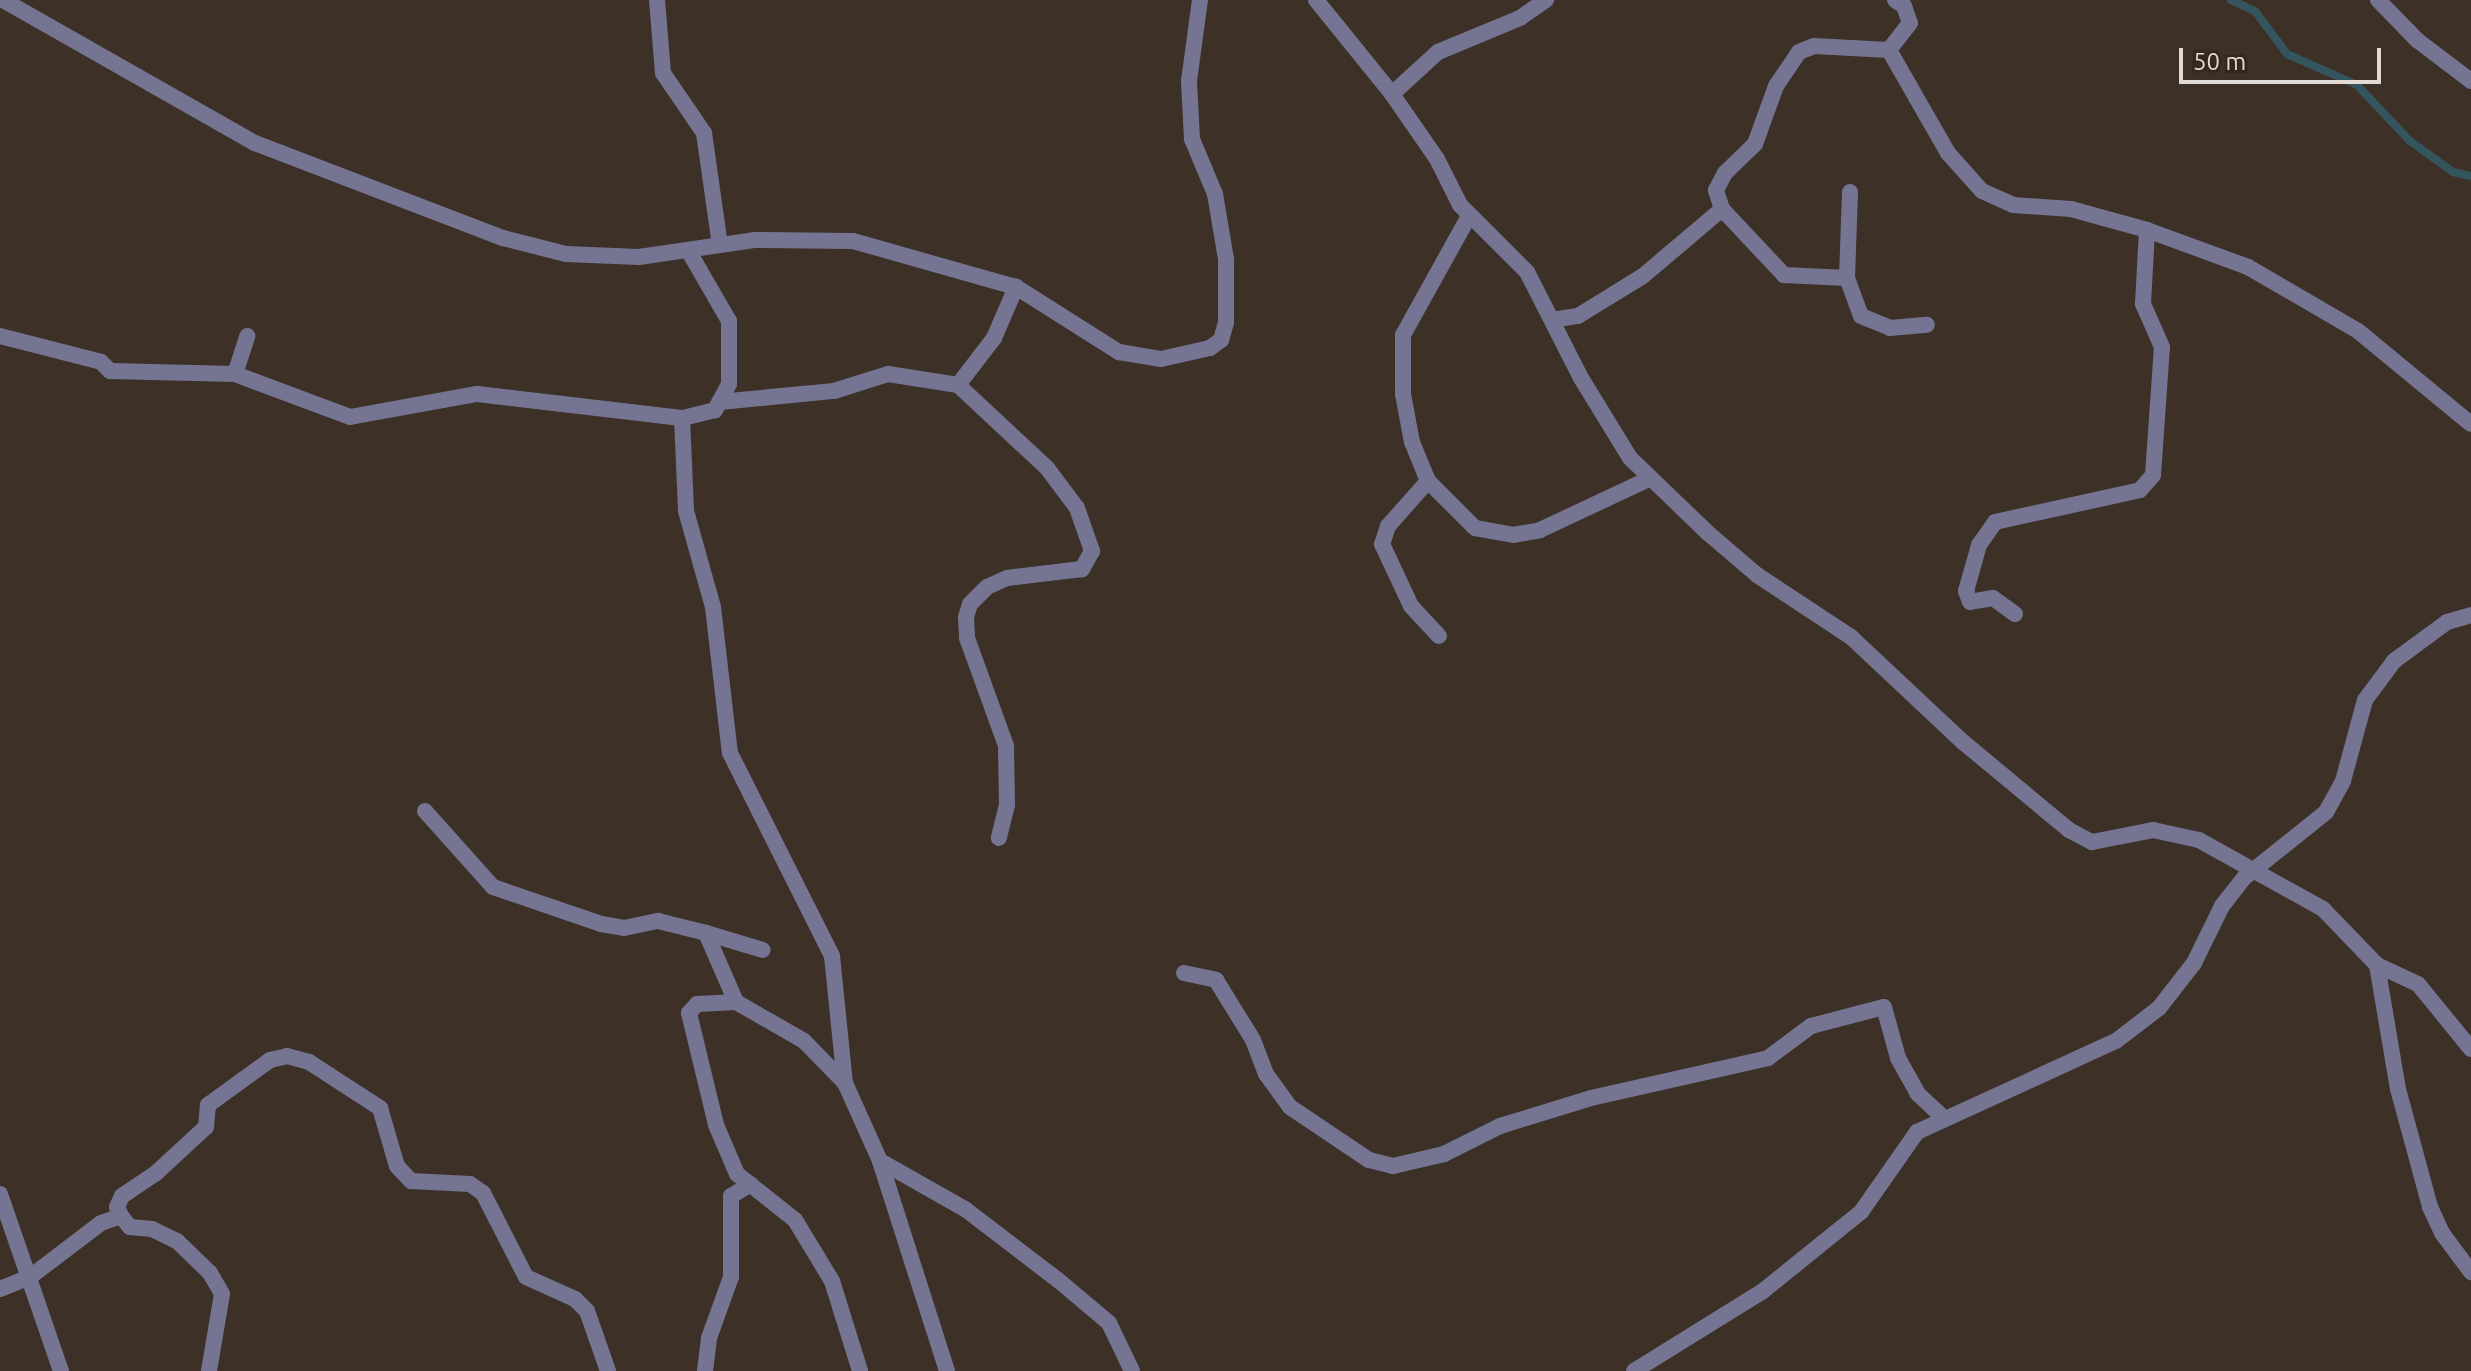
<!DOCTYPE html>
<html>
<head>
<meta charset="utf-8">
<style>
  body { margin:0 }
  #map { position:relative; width:2471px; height:1371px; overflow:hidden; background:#3d3127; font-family:Ubuntu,sans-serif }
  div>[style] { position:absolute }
  .stream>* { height:8px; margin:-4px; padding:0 4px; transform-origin:4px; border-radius:4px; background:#34555d }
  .street>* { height:16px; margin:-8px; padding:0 8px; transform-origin:8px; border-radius:8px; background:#757593 }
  span { translate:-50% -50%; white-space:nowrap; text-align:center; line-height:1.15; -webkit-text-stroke:6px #33271e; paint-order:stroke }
  .scale { position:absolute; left:2179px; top:48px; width:202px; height:36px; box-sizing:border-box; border:4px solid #e2dad4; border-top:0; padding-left:10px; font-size:24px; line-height:28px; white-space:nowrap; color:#e2dad4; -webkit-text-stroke:6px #33271e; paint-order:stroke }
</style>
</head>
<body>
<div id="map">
  <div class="stream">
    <div style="left:2231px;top:0;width:26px;rotate:25deg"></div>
    <div style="left:2255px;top:11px;width:54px;rotate:53.3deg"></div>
    <div style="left:2287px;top:54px;width:77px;rotate:23.9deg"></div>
    <div style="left:2357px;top:85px;width:77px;rotate:46.6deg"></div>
    <div style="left:2410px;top:141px;width:53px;rotate:35.8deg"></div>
    <div style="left:2453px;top:172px;width:18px;rotate:13deg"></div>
  </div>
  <div class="street">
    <div style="left:3px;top:0;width:290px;rotate:29.6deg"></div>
    <div style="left:255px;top:143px;width:266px;rotate:21deg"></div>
    <div style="left:503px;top:238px;width:65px;rotate:14.3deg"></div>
    <div style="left:566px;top:254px;width:73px;rotate:2.4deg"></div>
    <div style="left:639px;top:257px;width:116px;rotate:-8.4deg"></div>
    <div style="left:754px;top:240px;width:99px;rotate:0.6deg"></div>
    <div style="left:853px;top:241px;width:169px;rotate:15.8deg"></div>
    <div style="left:1016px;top:287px;width:122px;rotate:32.3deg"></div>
    <div style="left:1119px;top:352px;width:43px;rotate:9.5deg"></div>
    <div style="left:1161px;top:359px;width:50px;rotate:-12.7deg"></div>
    <div style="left:1210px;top:348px;width:14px;rotate:-36deg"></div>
    <div style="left:1221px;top:340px;width:18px;rotate:-74deg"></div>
    <div style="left:1226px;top:323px;width:64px;rotate:-90deg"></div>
    <div style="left:1226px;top:259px;width:66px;rotate:-99.6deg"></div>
    <div style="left:1215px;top:194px;width:60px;rotate:-112.7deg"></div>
    <div style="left:1192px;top:139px;width:58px;rotate:-93deg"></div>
    <div style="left:1189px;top:81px;width:82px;rotate:-82.3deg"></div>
    <div style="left:657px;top:0;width:73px;rotate:85.3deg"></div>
    <div style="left:663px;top:73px;width:73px;rotate:55.7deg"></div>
    <div style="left:704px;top:133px;width:113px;rotate:81.9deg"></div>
    <div style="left:1316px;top:0;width:121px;rotate:51deg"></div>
    <div style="left:1392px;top:94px;width:79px;rotate:55.3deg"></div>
    <div style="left:1437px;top:159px;width:51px;rotate:63.4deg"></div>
    <div style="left:1460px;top:205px;width:95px;rotate:45deg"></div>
    <div style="left:1527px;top:272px;width:119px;rotate:63deg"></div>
    <div style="left:1581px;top:378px;width:94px;rotate:58.5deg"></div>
    <div style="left:1630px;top:458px;width:108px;rotate:43.9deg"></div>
    <div style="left:1708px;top:533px;width:65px;rotate:40.6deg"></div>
    <div style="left:1757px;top:575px;width:113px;rotate:33.4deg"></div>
    <div style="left:1851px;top:637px;width:154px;rotate:43.2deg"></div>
    <div style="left:1963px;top:742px;width:138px;rotate:39.7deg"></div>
    <div style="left:2069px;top:830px;width:26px;rotate:28deg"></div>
    <div style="left:2092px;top:842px;width:62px;rotate:-11.1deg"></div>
    <div style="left:2153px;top:830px;width:47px;rotate:12.3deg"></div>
    <div style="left:2199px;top:840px;width:142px;rotate:29.1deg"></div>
    <div style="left:2323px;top:909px;width:78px;rotate:46deg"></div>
    <div style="left:2377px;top:965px;width:126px;rotate:80.4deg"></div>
    <div style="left:2398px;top:1089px;width:122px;rotate:74.8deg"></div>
    <div style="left:2430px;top:1207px;width:29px;rotate:65deg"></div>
    <div style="left:2442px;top:1233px;width:49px;rotate:53.4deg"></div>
    <div style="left:1895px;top:0;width:11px;rotate:34deg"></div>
    <div style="left:1904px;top:6px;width:18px;rotate:71deg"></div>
    <div style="left:1910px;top:23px;width:34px;rotate:128deg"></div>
    <div style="left:1889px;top:50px;width:119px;rotate:60.2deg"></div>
    <div style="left:1948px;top:153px;width:51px;rotate:48.2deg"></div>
    <div style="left:1982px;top:191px;width:34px;rotate:24deg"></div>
    <div style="left:2013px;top:205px;width:58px;rotate:3.9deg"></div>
    <div style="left:2071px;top:209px;width:79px;rotate:15.4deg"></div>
    <div style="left:2147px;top:230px;width:108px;rotate:20.1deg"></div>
    <div style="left:2248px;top:267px;width:127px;rotate:30.2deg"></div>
    <div style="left:2358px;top:331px;width:146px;rotate:39.5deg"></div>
    <div style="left:2378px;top:0;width:56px;rotate:45.7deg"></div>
    <div style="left:2417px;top:40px;width:68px;rotate:37.2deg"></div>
    <div style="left:1392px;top:94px;width:62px;rotate:-42.4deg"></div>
    <div style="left:1438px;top:52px;width:89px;rotate:-22.5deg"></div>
    <div style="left:1520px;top:18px;width:32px;rotate:-35deg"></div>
    <div style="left:1722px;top:209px;width:91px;rotate:46.8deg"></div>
    <div style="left:1784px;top:275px;width:63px;rotate:2.7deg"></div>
    <div style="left:1847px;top:278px;width:40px;rotate:69.8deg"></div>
    <div style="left:1861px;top:316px;width:31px;rotate:22deg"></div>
    <div style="left:1890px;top:328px;width:37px;rotate:-5deg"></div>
    <div style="left:1469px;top:216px;width:136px;rotate:119deg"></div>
    <div style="left:1403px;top:335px;width:59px;rotate:90deg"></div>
    <div style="left:1403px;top:394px;width:49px;rotate:79.4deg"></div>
    <div style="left:1412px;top:442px;width:42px;rotate:67.7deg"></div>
    <div style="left:1428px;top:481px;width:66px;rotate:45deg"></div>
    <div style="left:1475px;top:528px;width:39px;rotate:10deg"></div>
    <div style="left:1513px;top:535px;width:27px;rotate:-10deg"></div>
    <div style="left:1540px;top:530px;width:120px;rotate:-25.1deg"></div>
    <div style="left:688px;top:250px;width:82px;rotate:60deg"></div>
    <div style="left:729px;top:321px;width:63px;rotate:90deg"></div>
    <div style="left:729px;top:384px;width:30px;rotate:118deg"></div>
    <div style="left:715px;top:410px;width:34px;rotate:166deg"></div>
    <div style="left:682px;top:418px;width:93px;rotate:87.5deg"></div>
    <div style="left:686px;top:511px;width:100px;rotate:74.3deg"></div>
    <div style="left:713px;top:607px;width:147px;rotate:83.4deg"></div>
    <div style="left:730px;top:753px;width:227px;rotate:63.3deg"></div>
    <div style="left:832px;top:956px;width:128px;rotate:84.2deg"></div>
    <div style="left:1847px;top:278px;width:86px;rotate:-88deg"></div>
    <div style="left:1552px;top:320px;width:26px;rotate:-9deg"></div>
    <div style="left:1578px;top:316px;width:76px;rotate:-31.6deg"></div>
    <div style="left:1643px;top:276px;width:104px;rotate:-40.3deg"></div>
    <div style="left:1722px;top:209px;width:20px;rotate:-108deg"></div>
    <div style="left:1716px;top:190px;width:19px;rotate:-62deg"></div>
    <div style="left:1725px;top:173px;width:42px;rotate:-44deg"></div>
    <div style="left:1755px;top:144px;width:62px;rotate:-70.1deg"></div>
    <div style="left:1776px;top:86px;width:41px;rotate:-55.9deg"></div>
    <div style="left:1799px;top:52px;width:16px;rotate:-22deg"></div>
    <div style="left:1814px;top:46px;width:75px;rotate:3.1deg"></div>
    <div style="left:0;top:336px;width:104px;rotate:14.4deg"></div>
    <div style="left:101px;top:362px;width:13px;rotate:45deg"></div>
    <div style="left:110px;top:371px;width:125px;rotate:1.4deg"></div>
    <div style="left:235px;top:374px;width:123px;rotate:20.5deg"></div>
    <div style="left:350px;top:417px;width:129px;rotate:-10.3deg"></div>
    <div style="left:477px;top:394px;width:206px;rotate:6.7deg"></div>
    <div style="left:235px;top:374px;width:40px;rotate:-72deg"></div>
    <div style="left:958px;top:385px;width:59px;rotate:-52.5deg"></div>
    <div style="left:994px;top:338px;width:56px;rotate:-66.7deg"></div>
    <div style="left:719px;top:402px;width:116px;rotate:-5.5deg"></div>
    <div style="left:834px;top:391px;width:57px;rotate:-17.5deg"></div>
    <div style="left:888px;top:374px;width:71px;rotate:8.9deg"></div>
    <div style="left:958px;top:385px;width:122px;rotate:43deg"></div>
    <div style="left:1047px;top:468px;width:50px;rotate:53.1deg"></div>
    <div style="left:1077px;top:508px;width:46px;rotate:70.8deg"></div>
    <div style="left:1092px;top:551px;width:21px;rotate:119deg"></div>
    <div style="left:1082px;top:569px;width:76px;rotate:173.2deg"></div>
    <div style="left:1007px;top:578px;width:22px;rotate:156deg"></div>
    <div style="left:987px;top:587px;width:24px;rotate:135deg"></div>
    <div style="left:970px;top:604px;width:14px;rotate:107deg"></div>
    <div style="left:966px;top:617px;width:21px;rotate:87deg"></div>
    <div style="left:967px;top:638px;width:115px;rotate:70.1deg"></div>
    <div style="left:1006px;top:746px;width:59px;rotate:89deg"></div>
    <div style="left:1007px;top:805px;width:34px;rotate:104deg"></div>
    <div style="left:1428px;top:481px;width:60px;rotate:131.6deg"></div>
    <div style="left:1388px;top:526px;width:19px;rotate:108deg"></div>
    <div style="left:1382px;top:544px;width:68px;rotate:64.9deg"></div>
    <div style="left:1411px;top:606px;width:41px;rotate:47deg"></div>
    <div style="left:2015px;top:614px;width:27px;rotate:-144deg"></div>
    <div style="left:1993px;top:598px;width:23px;rotate:170deg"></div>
    <div style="left:1970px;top:602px;width:12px;rotate:-110deg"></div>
    <div style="left:1966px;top:591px;width:48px;rotate:-74.2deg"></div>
    <div style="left:1979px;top:545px;width:28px;rotate:-55deg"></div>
    <div style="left:1995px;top:522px;width:148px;rotate:-12.4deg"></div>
    <div style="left:2140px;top:490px;width:20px;rotate:-49deg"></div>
    <div style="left:2153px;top:475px;width:128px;rotate:-86deg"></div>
    <div style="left:2162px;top:347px;width:47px;rotate:-113.8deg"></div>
    <div style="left:2143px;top:304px;width:74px;rotate:-86.9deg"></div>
    <div style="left:425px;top:811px;width:102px;rotate:48.2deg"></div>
    <div style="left:493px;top:887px;width:114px;rotate:18.9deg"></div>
    <div style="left:601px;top:924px;width:23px;rotate:10deg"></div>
    <div style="left:624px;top:928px;width:35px;rotate:-12deg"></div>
    <div style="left:658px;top:921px;width:49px;rotate:14deg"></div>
    <div style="left:706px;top:933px;width:75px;rotate:66.5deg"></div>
    <div style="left:736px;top:1002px;width:78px;rotate:29.8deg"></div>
    <div style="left:804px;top:1041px;width:59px;rotate:45.7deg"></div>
    <div style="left:845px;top:1083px;width:85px;rotate:65.8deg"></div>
    <div style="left:880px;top:1161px;width:220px;rotate:72.3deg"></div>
    <div style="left:706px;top:933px;width:59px;rotate:16.6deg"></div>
    <div style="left:2377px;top:965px;width:45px;rotate:24.9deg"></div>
    <div style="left:2418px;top:984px;width:84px;rotate:50.8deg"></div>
    <div style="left:1184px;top:973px;width:33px;rotate:12deg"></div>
    <div style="left:1216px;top:980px;width:70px;rotate:58.3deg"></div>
    <div style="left:1253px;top:1040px;width:36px;rotate:69deg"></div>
    <div style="left:1266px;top:1074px;width:41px;rotate:54deg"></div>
    <div style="left:1290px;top:1107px;width:95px;rotate:33.9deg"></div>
    <div style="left:1369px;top:1160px;width:25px;rotate:14deg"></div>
    <div style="left:1393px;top:1166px;width:52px;rotate:-13.2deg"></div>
    <div style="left:1444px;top:1154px;width:63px;rotate:-26.6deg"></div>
    <div style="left:1500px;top:1126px;width:95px;rotate:-17.1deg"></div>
    <div style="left:1591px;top:1098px;width:181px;rotate:-12.7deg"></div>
    <div style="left:1768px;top:1058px;width:54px;rotate:-36.7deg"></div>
    <div style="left:1811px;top:1026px;width:75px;rotate:-14.6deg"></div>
    <div style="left:1884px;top:1007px;width:53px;rotate:74.6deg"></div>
    <div style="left:1898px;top:1058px;width:41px;rotate:60.9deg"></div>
    <div style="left:1918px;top:1094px;width:35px;rotate:43deg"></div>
    <div style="left:736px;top:1002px;width:39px;rotate:177deg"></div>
    <div style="left:697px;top:1004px;width:12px;rotate:132deg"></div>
    <div style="left:689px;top:1013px;width:115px;rotate:76.4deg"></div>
    <div style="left:716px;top:1125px;width:53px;rotate:66.8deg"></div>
    <div style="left:737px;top:1174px;width:74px;rotate:38.4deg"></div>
    <div style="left:795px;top:1220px;width:71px;rotate:58.8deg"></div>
    <div style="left:832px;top:1281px;width:94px;rotate:72.7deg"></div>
    <div style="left:880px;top:1161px;width:98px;rotate:29.5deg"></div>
    <div style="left:965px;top:1209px;width:117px;rotate:37.4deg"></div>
    <div style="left:1058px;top:1280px;width:67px;rotate:40.1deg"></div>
    <div style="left:1109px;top:1323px;width:53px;rotate:64.4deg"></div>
    <div style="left:0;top:1194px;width:187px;rotate:71deg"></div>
    <div style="left:121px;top:1216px;width:14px;rotate:51deg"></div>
    <div style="left:130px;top:1227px;width:22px;rotate:5deg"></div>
    <div style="left:152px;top:1229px;width:28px;rotate:26deg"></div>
    <div style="left:177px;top:1241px;width:46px;rotate:44.1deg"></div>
    <div style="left:210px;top:1273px;width:24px;rotate:60deg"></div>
    <div style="left:222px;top:1294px;width:78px;rotate:99.6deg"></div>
    <div style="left:0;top:1289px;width:32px;rotate:-22deg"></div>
    <div style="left:30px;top:1277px;width:89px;rotate:-37.3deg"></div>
    <div style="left:101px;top:1223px;width:21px;rotate:-19deg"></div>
    <div style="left:121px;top:1216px;width:10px;rotate:-114deg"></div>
    <div style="left:117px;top:1207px;width:12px;rotate:-66deg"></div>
    <div style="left:122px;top:1196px;width:40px;rotate:-34deg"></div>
    <div style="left:155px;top:1174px;width:69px;rotate:-42.7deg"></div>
    <div style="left:206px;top:1127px;width:22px;rotate:-85deg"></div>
    <div style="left:208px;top:1105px;width:77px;rotate:-36deg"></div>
    <div style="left:270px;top:1060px;width:17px;rotate:-13deg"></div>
    <div style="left:287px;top:1056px;width:23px;rotate:15deg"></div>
    <div style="left:309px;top:1062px;width:85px;rotate:32.9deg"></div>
    <div style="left:380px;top:1108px;width:60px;rotate:73.7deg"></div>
    <div style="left:397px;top:1166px;width:21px;rotate:47deg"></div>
    <div style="left:411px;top:1181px;width:59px;rotate:2.9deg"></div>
    <div style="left:470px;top:1184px;width:16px;rotate:35deg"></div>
    <div style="left:483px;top:1193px;width:94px;rotate:62.9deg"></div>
    <div style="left:526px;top:1277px;width:54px;rotate:24.2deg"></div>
    <div style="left:575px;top:1299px;width:17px;rotate:45deg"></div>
    <div style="left:587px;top:1311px;width:64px;rotate:70.7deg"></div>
    <div style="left:705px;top:1371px;width:33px;rotate:-83deg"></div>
    <div style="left:709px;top:1338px;width:65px;rotate:-70.2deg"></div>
    <div style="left:731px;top:1277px;width:81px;rotate:-90deg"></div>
    <div style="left:731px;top:1196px;width:23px;rotate:-31deg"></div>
    <div style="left:1634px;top:1371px;width:152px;rotate:-31.8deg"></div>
    <div style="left:1763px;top:1291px;width:126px;rotate:-38.9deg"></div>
    <div style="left:1861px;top:1212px;width:98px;rotate:-55deg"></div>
    <div style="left:1917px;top:1132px;width:219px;rotate:-24.6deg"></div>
    <div style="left:2116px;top:1041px;width:54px;rotate:-37.5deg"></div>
    <div style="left:2159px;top:1008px;width:57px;rotate:-52.1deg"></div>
    <div style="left:2194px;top:963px;width:64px;rotate:-63.8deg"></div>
    <div style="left:2222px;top:906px;width:37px;rotate:-52deg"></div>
    <div style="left:2245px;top:877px;width:104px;rotate:-38.7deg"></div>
    <div style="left:2326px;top:812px;width:35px;rotate:-61deg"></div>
    <div style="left:2343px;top:781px;width:84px;rotate:-74.8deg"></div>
    <div style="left:2365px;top:700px;width:49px;rotate:-53.4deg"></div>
    <div style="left:2394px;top:661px;width:66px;rotate:-36.3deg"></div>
    <div style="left:2447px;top:622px;width:25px;rotate:-16deg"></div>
  </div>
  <div class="scale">50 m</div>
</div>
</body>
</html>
